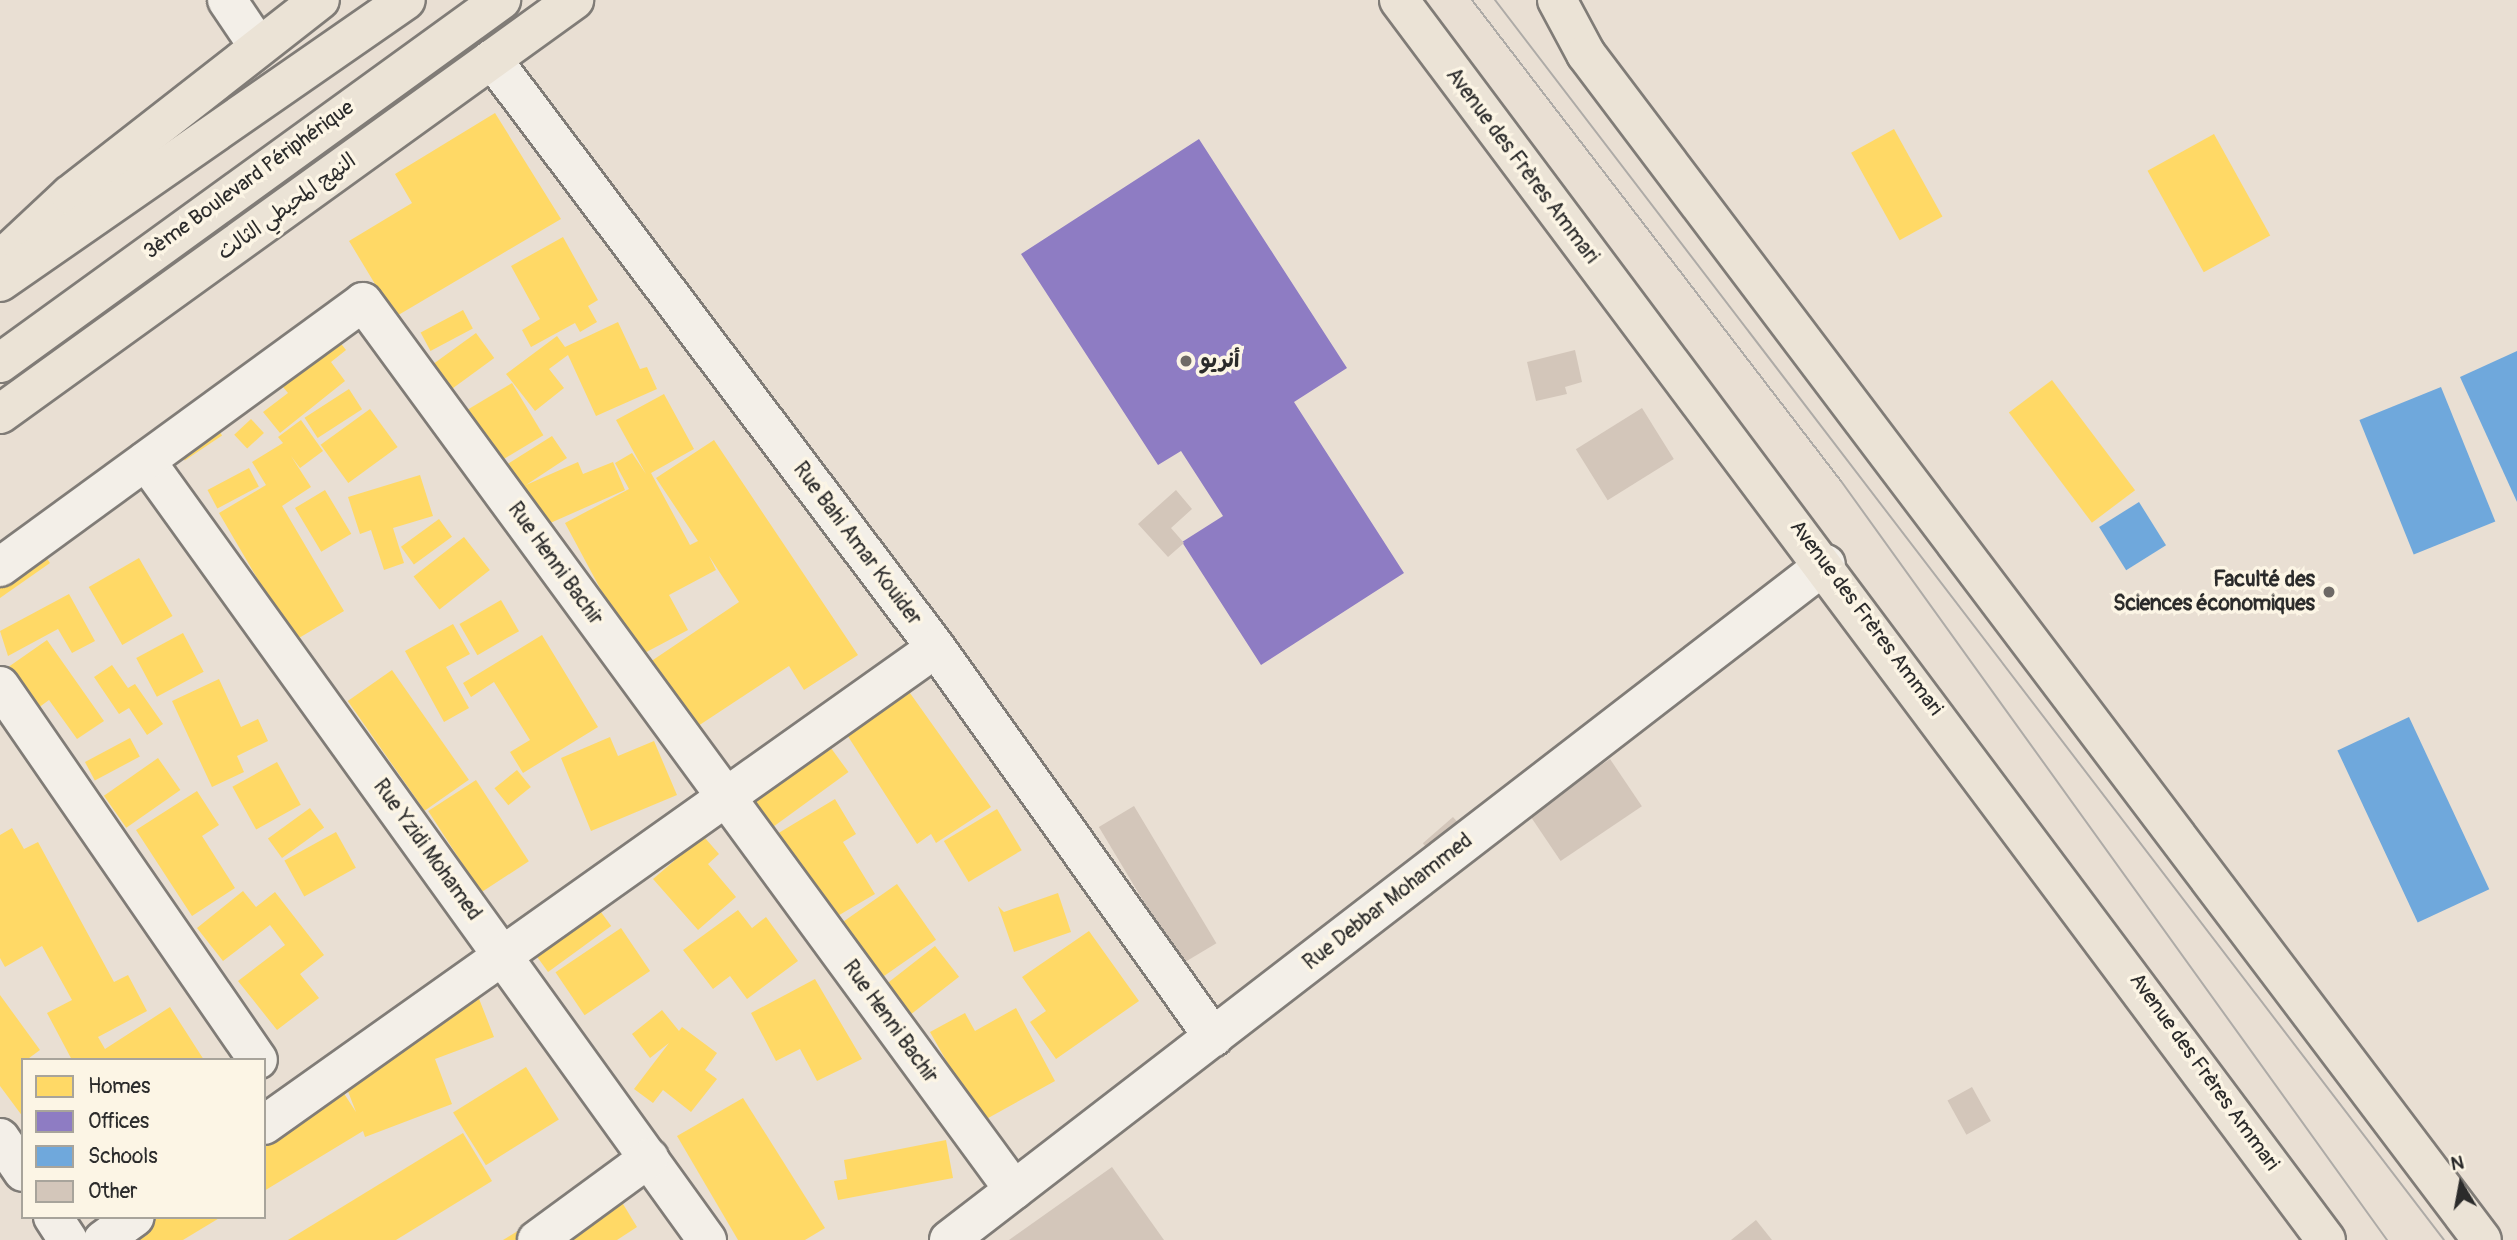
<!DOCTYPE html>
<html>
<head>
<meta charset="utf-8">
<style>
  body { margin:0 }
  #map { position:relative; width:2517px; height:1240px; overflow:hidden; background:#e9dfd3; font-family:Pangolin,"Playpen Sans Arabic",sans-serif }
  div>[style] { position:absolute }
  .homes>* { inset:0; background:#ffd966; transform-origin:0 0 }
  .offices>* { inset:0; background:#8e7cc3 }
  .schools>* { inset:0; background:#6fa8dc; transform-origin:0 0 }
  .building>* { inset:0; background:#d3c6ba; transform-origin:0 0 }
  .roads { filter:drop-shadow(2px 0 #807c77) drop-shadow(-2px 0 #807c77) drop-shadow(0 2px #807c77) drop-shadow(0 -2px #807c77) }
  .minor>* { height:38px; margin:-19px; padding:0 19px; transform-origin:19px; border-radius:19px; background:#f3efe8 }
  .major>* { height:38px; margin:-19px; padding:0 19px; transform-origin:19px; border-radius:19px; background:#ebe3d6 }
  .highway>* { height:38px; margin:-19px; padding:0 19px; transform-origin:19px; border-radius:19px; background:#ebe3d6 }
  .tram>* { height:2px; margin:-1px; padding:0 1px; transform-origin:1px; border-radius:1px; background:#aeaba7 }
  .dots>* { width:19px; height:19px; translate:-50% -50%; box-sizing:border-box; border:4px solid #fcf5e5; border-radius:50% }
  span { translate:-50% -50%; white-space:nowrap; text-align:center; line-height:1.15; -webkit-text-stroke:7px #fcf5e5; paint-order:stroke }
  .street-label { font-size:21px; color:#2b2b2b }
  .poi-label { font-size:21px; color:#2b2b2b; font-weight:700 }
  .left { translate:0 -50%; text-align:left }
  .right { translate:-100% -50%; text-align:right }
  .legend { position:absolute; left:21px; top:1058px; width:245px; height:161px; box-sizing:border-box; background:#fcf5e5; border:2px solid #a8a49b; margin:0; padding:9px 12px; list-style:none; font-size:21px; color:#2b2b2b }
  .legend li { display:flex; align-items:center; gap:14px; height:35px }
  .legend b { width:35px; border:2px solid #a8a49b }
  .north { position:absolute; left:2426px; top:1149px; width:70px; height:70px; -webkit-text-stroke:5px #fcf5e5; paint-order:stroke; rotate:350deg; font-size:19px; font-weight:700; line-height:28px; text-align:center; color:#2b2b2b }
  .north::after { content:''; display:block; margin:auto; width:24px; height:32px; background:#2b2b2b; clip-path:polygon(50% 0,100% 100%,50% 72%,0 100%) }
</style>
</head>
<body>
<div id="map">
  <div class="homes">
    <div style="clip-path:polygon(495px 113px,561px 219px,395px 317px,349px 241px,412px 203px,395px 174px)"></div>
    <div style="left:1894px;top:129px;width:100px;height:49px;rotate:61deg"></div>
    <div style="left:2214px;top:134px;width:116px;height:76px;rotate:61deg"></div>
    <div style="clip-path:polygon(563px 237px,598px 300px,588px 306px,597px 322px,580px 332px,575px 323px,531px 347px,522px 330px,540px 319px,511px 266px)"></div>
    <div style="left:463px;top:310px;width:21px;height:48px;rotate:62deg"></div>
    <div style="clip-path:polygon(316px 312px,346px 350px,331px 362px,345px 381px,280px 433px,263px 412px,288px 393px,258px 357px)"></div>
    <div style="clip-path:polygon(618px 322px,640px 369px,647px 367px,657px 389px,596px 416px,568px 355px,549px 369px,564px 388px,535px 411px,506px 374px,557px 336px,565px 347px)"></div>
    <div style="left:476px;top:333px;width:31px;height:52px;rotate:54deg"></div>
    <div style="left:2052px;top:380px;width:138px;height:54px;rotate:53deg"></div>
    <div style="left:512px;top:383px;width:61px;height:52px;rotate:59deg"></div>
    <div style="left:349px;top:389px;width:24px;height:53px;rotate:57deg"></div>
    <div style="clip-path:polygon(664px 394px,694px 449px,651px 473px,690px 545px,698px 541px,656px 478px,714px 440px,858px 655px,804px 690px,789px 666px,695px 728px,650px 662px,739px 602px,709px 556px,716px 570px,669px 595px,688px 630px,637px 657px,565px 523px,629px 489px,615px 463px,632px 453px,646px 474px,616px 420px)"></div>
    <div style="left:370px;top:409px;width:47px;height:61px;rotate:54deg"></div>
    <div style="left:207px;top:413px;width:27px;height:45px;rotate:56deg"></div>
    <div style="left:251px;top:419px;width:19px;height:23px;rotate:47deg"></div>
    <div style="clip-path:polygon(301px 420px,323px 451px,300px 468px,291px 456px,311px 487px,282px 506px,344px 611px,294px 641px,219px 513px,266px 485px,252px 462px,283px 443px,278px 437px)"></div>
    <div style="clip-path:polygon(552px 436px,567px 458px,526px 485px,578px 462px,583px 474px,613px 462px,625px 490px,539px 528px,506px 465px)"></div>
    <div style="left:249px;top:468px;width:21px;height:47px;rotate:62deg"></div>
    <div style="clip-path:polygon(420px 475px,433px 516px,393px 528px,404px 563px,384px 570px,371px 530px,360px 534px,348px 497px)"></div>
    <div style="left:325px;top:490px;width:51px;height:35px;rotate:59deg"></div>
    <div style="left:439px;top:519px;width:22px;height:47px;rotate:54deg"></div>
    <div style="left:464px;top:537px;width:42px;height:64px;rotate:52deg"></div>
    <div style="clip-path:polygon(33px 538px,50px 563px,0 598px,0 561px)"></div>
    <div style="left:139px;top:558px;width:67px;height:58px;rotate:60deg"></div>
    <div style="clip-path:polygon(69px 594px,95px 641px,72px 653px,58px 629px,8px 656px,0 631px)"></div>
    <div style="left:501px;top:600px;width:36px;height:48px;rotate:60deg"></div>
    <div style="clip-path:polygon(453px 624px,470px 654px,446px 667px,469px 708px,444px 722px,405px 651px)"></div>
    <div style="left:183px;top:633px;width:44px;height:53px;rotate:62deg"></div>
    <div style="clip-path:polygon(542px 635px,598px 727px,523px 773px,510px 752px,530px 740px,494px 682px,471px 697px,463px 683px)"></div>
    <div style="clip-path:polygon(47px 640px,104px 721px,77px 739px,49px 700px,34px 711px,4px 670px)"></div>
    <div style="clip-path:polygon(112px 665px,128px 688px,135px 684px,163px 724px,147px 735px,129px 708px,119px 714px,94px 677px)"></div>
    <div style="left:392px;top:670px;width:134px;height:54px;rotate:55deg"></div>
    <div style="clip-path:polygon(219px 679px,241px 727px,258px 719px,268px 741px,237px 756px,244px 772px,212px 787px,172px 701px)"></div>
    <div style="clip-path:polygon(905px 686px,991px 807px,936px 843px,931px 834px,917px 844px,842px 727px)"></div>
    <div style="left:815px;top:726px;width:57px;height:101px;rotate:54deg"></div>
    <div style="clip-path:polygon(610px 737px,618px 756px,654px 741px,677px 795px,591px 831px,561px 758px)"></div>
    <div style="left:130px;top:738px;width:21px;height:51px;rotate:62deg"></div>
    <div style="left:158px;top:758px;width:39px;height:66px;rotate:55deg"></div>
    <div style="left:277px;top:762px;width:49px;height:51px;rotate:61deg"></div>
    <div style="left:517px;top:770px;width:22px;height:29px;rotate:51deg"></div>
    <div style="left:476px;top:780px;width:97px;height:57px;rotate:57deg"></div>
    <div style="clip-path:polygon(197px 791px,219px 825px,202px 836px,235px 888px,192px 916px,136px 830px)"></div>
    <div style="clip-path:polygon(835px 799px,856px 834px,843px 842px,875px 894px,824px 924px,772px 837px)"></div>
    <div style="left:310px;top:808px;width:24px;height:52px;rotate:54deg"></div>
    <div style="left:997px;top:809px;width:48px;height:62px;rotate:59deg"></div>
    <div style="clip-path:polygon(692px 823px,719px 854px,708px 864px,736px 897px,698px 930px,653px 879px,674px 861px,663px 848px)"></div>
    <div style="clip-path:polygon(12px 828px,24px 849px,38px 842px,114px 982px,128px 975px,147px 1011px,98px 1037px,105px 1049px,170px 1007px,204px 1060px,72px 1060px,47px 1013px,72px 1000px,42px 946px,5px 967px,0 958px,0 835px)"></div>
    <div style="left:336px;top:832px;width:41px;height:59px;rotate:61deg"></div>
    <div style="left:897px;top:884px;width:68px;height:80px;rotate:55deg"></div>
    <div style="clip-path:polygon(243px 891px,256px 907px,275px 892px,324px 955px,300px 974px,319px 998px,277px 1030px,238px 981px,285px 945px,270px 925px,223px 961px,197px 928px)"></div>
    <div style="clip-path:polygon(1058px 893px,1071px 932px,1014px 952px,998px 906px,1004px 912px)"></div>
    <div style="left:590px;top:897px;width:36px;height:78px;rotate:54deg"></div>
    <div style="clip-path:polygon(738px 910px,752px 928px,766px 917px,798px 961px,747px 999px,730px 976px,713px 989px,683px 950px)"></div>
    <div style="left:621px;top:928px;width:52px;height:79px;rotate:56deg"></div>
    <div style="clip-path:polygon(1089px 931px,1139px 1001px,1056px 1059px,1030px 1022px,1046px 1011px,1022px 977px)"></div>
    <div style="left:935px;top:946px;width:39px;height:73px;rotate:52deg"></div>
    <div style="clip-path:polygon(815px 979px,862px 1059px,817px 1081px,800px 1049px,776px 1061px,751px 1013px)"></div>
    <div style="clip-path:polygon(474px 986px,494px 1037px,435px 1059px,452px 1104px,365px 1137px,363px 1131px,264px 1191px,264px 1140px,343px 1092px,356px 1112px,335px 1058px,371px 1044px,365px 1028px)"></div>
    <div style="clip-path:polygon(0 995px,40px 1050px,21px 1064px,23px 1117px,0 1086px)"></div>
    <div style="clip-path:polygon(1016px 1008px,1055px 1081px,981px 1122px,930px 1032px,965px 1013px,975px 1031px)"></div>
    <div style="clip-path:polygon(662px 1010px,679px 1031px,682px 1027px,717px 1053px,705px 1070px,717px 1079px,691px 1112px,663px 1090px,653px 1103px,634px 1089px,669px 1043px,650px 1058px,632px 1034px)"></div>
    <div style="left:526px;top:1067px;width:62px;height:86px;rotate:58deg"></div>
    <div style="clip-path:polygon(743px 1098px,825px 1228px,805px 1240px,738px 1240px,677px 1136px)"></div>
    <div style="clip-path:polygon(463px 1133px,492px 1181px,396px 1240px,288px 1240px)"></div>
    <div style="clip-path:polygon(946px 1140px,953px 1178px,838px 1200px,834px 1181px,847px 1179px,844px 1160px)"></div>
    <div style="clip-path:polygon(606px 1176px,637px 1227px,617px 1240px,503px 1240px)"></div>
    <div style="clip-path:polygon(138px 1217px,221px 1217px,183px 1240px,101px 1240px)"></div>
  </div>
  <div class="offices">
    <div style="clip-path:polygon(1199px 139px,1347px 368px,1294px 402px,1404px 573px,1261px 665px,1182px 542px,1223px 516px,1181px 451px,1158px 465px,1021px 254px)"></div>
  </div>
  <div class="schools">
    <div style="clip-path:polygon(2517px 351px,2517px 502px,2460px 377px)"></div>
    <div style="left:2441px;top:387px;width:145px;height:88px;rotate:68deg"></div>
    <div style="left:2139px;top:502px;width:51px;height:47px;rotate:58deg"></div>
    <div style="left:2409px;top:717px;width:190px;height:79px;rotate:65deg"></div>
  </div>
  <div class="building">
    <div style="clip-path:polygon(1575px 350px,1582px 382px,1565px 387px,1567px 394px,1536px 401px,1527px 362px)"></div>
    <div style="left:1642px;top:408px;width:60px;height:78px;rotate:58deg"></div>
    <div style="clip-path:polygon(1176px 490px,1192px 509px,1171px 528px,1184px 543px,1168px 557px,1138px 524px)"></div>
    <div style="left:1610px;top:759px;width:57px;height:98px;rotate:56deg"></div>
    <div style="left:1134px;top:806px;width:160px;height:41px;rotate:59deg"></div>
    <div style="left:1453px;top:817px;width:23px;height:40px;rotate:49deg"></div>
    <div style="left:1972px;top:1087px;width:39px;height:28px;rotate:61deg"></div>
    <div style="clip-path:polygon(1112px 1167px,1164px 1240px,1009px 1240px)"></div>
    <div style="clip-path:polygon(1756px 1220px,1772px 1240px,1731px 1240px)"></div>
  </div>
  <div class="roads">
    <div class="minor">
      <div style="left:227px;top:0;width:55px;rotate:56deg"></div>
      <div style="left:492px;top:59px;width:738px;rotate:52.99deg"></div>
      <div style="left:936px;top:648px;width:478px;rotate:54.5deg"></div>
      <div style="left:146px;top:461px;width:960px;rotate:54.24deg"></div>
      <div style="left:0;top:567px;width:449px;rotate:-36.1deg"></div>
      <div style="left:363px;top:302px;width:1101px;rotate:53.75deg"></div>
      <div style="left:0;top:686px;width:454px;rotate:55.4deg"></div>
      <div style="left:264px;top:1125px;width:824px;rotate:-35.37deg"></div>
      <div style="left:0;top:1138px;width:41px;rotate:55.9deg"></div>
      <div style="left:53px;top:1217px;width:27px;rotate:57deg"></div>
      <div style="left:103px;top:1240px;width:39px;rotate:-36deg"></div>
      <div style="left:537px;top:1240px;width:139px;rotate:-36.2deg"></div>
      <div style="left:949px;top:1240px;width:1107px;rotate:-37.63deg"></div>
    </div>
    <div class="major">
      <div style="left:1399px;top:0;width:1548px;rotate:53.22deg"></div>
      <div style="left:1557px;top:0;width:61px;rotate:61.8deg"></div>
      <div style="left:1586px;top:54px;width:1486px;rotate:52.93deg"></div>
    </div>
    <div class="highway">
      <div style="left:9px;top:252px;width:83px;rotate:-43.1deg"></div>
      <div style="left:70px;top:195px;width:317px;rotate:-38deg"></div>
      <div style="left:0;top:282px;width:494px;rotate:-34.8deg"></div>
      <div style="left:0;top:363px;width:619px;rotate:-35.93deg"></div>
      <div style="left:0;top:414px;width:708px;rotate:-35.8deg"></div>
    </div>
  </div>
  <div class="tram">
    <div style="left:1472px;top:0;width:606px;rotate:52.51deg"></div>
    <div style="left:1841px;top:481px;width:935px;rotate:54.27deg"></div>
    <div style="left:1495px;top:0;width:1561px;rotate:52.57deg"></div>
  </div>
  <div class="dots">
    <div style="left:1186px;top:361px;background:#6e6a66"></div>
    <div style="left:2329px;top:592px;background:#6e6a66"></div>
  </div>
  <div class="street-label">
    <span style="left:1522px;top:166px;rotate:53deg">Avenue des Frères Ammari</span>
    <span style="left:249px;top:180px;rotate:-36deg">3ème Boulevard Périphérique</span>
    <span style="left:287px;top:207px;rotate:-36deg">النهج المحيطي الثالث</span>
    <span style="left:857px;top:544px;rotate:53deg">Rue Bahi Amar Kouider</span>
    <span style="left:555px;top:564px;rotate:54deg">Rue Henni Bachir</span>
    <span style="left:1866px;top:618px;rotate:53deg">Avenue des Frères Ammari</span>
    <span style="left:427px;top:850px;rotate:54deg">Rue Yzidi Mohamed</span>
    <span style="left:1388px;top:902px;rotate:-38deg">Rue Debbar Mohammed</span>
    <span style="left:890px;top:1022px;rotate:54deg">Rue Henni Bachir</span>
    <span style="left:2204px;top:1072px;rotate:54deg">Avenue des Frères Ammari</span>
  </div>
  <div class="poi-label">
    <span class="left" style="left:1200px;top:361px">أنريو</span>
    <span class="right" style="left:2315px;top:592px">Faculté des<br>Sciences économiques</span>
  </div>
  <ul class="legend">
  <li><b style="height:19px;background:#ffd966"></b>Homes</li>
  <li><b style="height:19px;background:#8e7cc3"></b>Offices</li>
  <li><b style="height:19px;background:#6fa8dc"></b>Schools</li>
  <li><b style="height:19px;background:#d3c6ba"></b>Other</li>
  </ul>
  <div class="north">N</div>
</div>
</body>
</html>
